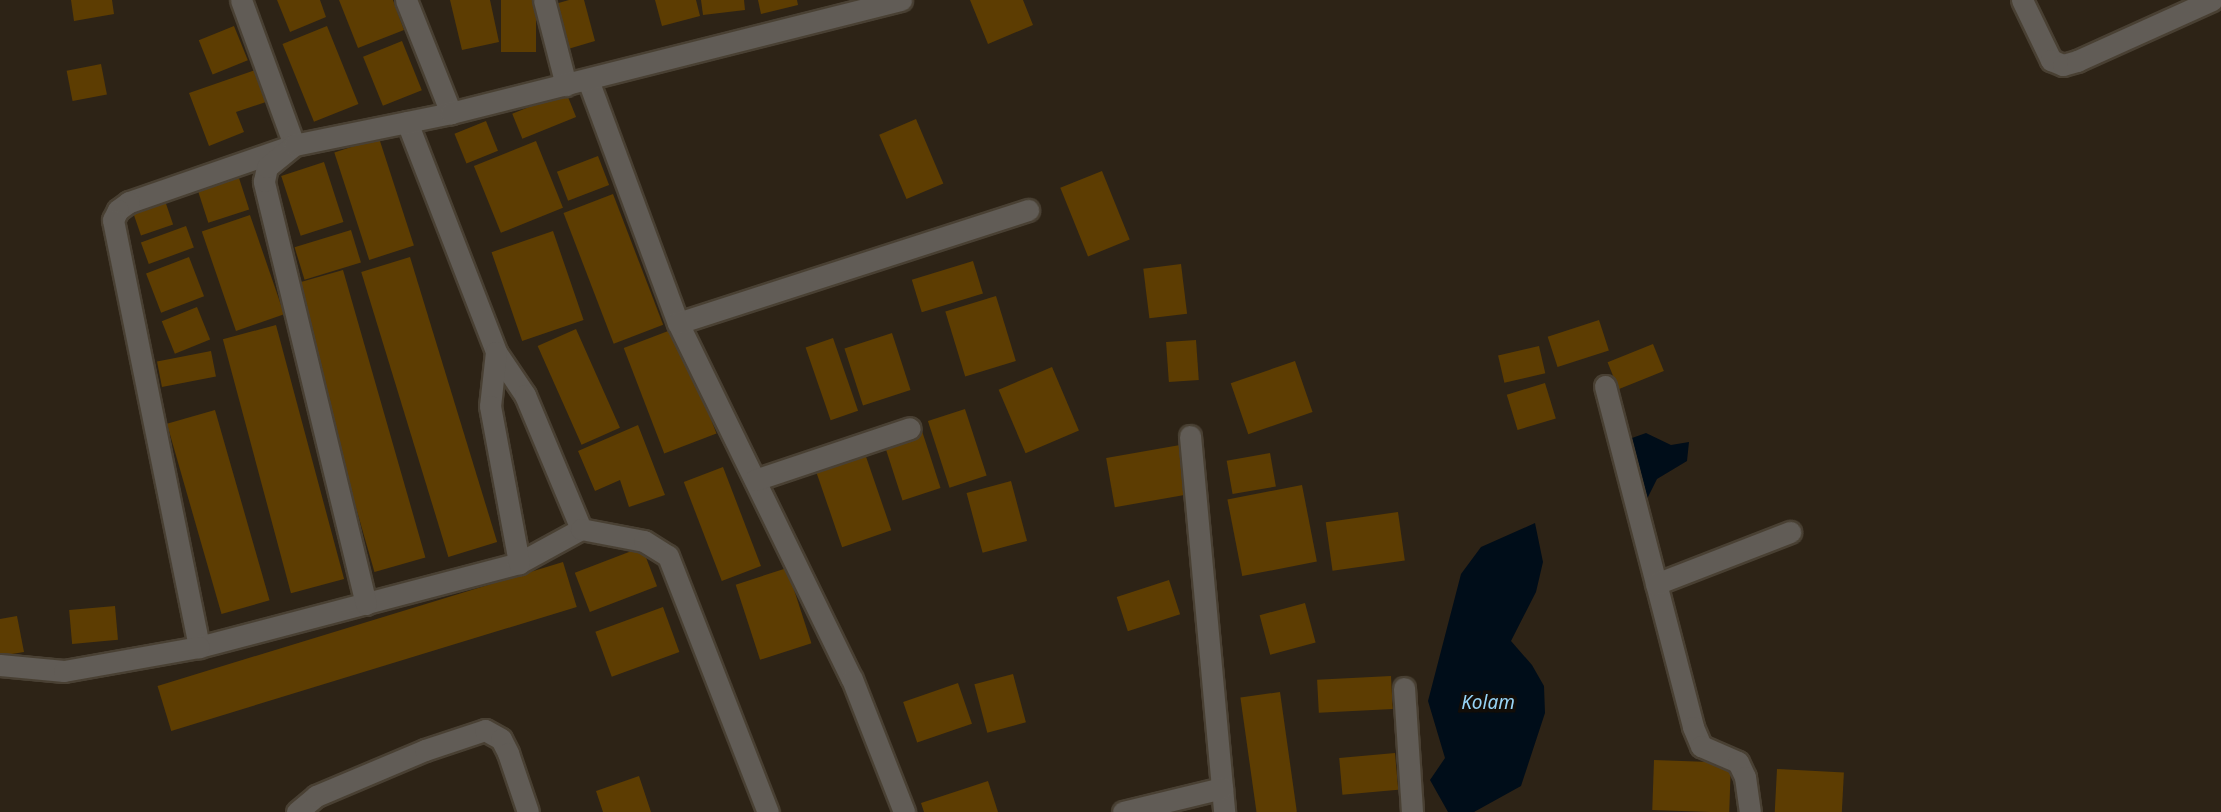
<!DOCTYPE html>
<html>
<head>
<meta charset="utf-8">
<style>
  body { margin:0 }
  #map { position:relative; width:2221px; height:812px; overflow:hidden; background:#2d2316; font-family:"Noto Sans",sans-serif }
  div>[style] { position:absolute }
  .water>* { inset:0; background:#000d19 }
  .building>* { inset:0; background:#5d3d02; transform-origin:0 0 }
  .roads { filter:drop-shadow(2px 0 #494033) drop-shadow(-2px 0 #494033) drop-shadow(0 2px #494033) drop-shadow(0 -2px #494033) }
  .street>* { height:21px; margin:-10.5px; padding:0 10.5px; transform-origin:10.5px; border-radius:10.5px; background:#615c56 }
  span { translate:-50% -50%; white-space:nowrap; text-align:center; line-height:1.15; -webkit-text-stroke:7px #120d08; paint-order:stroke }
  .water-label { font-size:19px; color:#97d4f6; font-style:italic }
</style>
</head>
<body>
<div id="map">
  <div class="water">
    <div style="clip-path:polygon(1646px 433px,1671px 445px,1689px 442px,1687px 461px,1657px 479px,1646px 501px,1630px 445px,1632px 438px)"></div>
    <div style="clip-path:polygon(1535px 523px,1543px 562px,1536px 592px,1511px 641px,1532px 665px,1544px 686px,1545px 713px,1521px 786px,1474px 812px,1448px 812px,1430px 780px,1445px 758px,1428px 701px,1461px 574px,1481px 547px)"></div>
  </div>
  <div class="building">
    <div style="clip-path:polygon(71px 0,112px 0,114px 14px,74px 21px)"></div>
    <div style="clip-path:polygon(277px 0,320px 0,326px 17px,290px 32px)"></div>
    <div style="clip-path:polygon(339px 0,393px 0,404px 30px,358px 48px)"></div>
    <div style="clip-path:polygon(450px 0,490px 0,499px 42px,462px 50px)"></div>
    <div style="left:501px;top:0;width:35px;height:52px"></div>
    <div style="clip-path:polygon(569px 0,584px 0,595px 41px,568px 49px,555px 4px)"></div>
    <div style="clip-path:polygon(655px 0,696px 0,700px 16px,662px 26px)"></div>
    <div style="clip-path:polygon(701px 0,744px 0,745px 10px,703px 15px)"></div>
    <div style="clip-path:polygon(758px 0,797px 0,798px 5px,761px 14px)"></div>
    <div style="clip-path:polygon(970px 0,1023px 0,1033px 25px,988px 44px)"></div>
    <div style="left:234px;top:26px;width:37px;height:38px;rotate:68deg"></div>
    <div style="left:327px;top:26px;width:84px;height:48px;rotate:68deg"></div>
    <div style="left:402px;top:41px;width:53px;height:42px;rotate:68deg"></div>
    <div style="left:101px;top:64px;width:31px;height:35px;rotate:79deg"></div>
    <div style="clip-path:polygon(261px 68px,272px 100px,236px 112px,244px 132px,209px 146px,189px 93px)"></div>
    <div style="left:566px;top:92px;width:27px;height:58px;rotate:68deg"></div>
    <div style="left:916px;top:119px;width:70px;height:40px;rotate:67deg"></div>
    <div style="left:486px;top:121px;width:32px;height:34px;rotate:68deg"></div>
    <div style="left:379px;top:138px;width:113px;height:47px;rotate:72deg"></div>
    <div style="left:536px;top:141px;width:72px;height:67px;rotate:68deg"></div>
    <div style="left:598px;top:156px;width:31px;height:44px;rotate:69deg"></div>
    <div style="left:324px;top:162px;width:63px;height:45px;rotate:72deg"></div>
    <div style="left:1102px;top:171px;width:74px;height:45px;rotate:68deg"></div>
    <div style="left:239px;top:178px;width:33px;height:43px;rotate:72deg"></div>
    <div style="left:613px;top:194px;width:140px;height:53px;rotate:69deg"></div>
    <div style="left:164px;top:198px;width:28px;height:34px;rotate:71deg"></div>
    <div style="left:250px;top:215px;width:105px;height:51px;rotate:71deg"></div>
    <div style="left:186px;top:226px;width:23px;height:48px;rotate:70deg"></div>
    <div style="left:351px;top:230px;width:34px;height:59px;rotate:73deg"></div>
    <div style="left:553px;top:231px;width:94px;height:65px;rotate:71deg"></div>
    <div style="left:189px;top:257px;width:42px;height:46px;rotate:69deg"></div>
    <div style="left:410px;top:257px;width:298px;height:51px;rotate:73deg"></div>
    <div style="left:973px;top:261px;width:34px;height:64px;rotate:73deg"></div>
    <div style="left:1181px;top:264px;width:50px;height:38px;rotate:83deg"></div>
    <div style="left:343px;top:270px;width:299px;height:53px;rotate:74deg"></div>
    <div style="left:996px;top:296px;width:68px;height:53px;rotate:73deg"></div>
    <div style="left:197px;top:307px;width:35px;height:38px;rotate:68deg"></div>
    <div style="left:1599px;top:320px;width:32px;height:54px;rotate:72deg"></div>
    <div style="left:276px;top:325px;width:263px;height:55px;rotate:75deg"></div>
    <div style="left:676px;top:328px;width:113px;height:56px;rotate:69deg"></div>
    <div style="left:576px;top:329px;width:108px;height:42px;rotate:66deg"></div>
    <div style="left:892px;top:333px;width:60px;height:50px;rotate:72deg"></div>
    <div style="left:833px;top:338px;width:77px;height:29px;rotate:71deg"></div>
    <div style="left:1196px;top:340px;width:40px;height:30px;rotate:86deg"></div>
    <div style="left:1653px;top:344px;width:29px;height:49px;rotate:68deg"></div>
    <div style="left:1539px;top:346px;width:28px;height:42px;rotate:77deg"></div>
    <div style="left:211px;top:351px;width:26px;height:55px;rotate:79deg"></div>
    <div style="left:1295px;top:361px;width:54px;height:68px;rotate:71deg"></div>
    <div style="left:1052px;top:367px;width:69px;height:58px;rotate:67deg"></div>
    <div style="left:1545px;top:383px;width:37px;height:40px;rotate:73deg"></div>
    <div style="left:965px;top:409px;width:70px;height:39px;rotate:72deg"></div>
    <div style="left:215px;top:410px;width:198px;height:50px;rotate:74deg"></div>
    <div style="clip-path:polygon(638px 425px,665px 495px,629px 507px,620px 480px,595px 491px,578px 451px)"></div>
    <div style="left:922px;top:431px;width:60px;height:40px;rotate:72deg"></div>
    <div style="left:1180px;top:445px;width:50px;height:75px;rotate:80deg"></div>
    <div style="left:863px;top:448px;width:87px;height:52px;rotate:71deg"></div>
    <div style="left:1270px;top:453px;width:34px;height:44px;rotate:80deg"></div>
    <div style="left:723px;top:467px;width:106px;height:42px;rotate:69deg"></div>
    <div style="left:1011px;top:481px;width:62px;height:46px;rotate:75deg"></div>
    <div style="left:1302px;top:485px;width:78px;height:76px;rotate:79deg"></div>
    <div style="left:1398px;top:512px;width:49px;height:73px;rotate:82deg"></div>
    <div style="left:642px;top:547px;width:42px;height:72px;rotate:69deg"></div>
    <div style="left:563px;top:562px;width:47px;height:424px;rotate:73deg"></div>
    <div style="left:787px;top:568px;width:79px;height:54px;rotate:72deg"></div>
    <div style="left:1169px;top:580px;width:36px;height:55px;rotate:72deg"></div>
    <div style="left:1305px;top:603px;width:41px;height:47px;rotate:75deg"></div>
    <div style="left:115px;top:606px;width:34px;height:46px;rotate:85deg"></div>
    <div style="left:663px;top:607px;width:48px;height:72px;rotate:70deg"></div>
    <div style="clip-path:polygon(17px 616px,24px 652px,0 656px,0 619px)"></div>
    <div style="left:1013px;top:674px;width:50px;height:40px;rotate:75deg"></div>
    <div style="left:1391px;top:676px;width:33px;height:74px;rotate:87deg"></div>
    <div style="left:958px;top:683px;width:43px;height:58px;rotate:71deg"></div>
    <div style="left:1280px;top:692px;width:121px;height:40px;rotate:82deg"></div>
    <div style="left:1395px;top:753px;width:37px;height:56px;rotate:85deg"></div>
    <div style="left:1654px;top:760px;width:77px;height:50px;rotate:2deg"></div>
    <div style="left:1777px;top:769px;width:67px;height:43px;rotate:3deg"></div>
    <div style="clip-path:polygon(639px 776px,651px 812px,603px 812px,596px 791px)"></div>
    <div style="clip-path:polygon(988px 781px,998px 812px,924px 812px,921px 803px)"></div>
  </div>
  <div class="roads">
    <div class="street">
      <div style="left:241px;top:0;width:154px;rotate:69.9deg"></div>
      <div style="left:294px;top:145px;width:175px;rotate:160.9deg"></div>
      <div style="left:129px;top:202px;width:14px;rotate:144deg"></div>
      <div style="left:118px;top:210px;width:11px;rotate:117deg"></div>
      <div style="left:113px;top:220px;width:436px;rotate:78.6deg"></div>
      <div style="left:199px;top:647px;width:331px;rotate:-14.7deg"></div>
      <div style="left:519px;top:563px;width:71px;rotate:-28.7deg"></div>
      <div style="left:406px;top:0;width:122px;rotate:68.3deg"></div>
      <div style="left:544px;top:0;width:88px;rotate:75.5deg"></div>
      <div style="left:2022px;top:0;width:67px;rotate:64.2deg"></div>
      <div style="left:2051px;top:60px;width:13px;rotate:23deg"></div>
      <div style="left:2063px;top:65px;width:15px;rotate:-16deg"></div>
      <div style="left:2077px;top:61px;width:148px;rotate:-24.3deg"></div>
      <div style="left:588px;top:80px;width:259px;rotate:69.7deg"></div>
      <div style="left:678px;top:323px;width:396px;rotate:64deg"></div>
      <div style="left:852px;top:679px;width:143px;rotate:68.6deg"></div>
      <div style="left:407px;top:122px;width:247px;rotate:68.8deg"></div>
      <div style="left:496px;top:352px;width:52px;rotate:56deg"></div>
      <div style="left:525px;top:395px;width:145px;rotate:67.3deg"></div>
      <div style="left:581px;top:529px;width:64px;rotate:10.8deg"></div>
      <div style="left:644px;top:541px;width:28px;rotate:32deg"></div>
      <div style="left:668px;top:556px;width:275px;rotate:68.7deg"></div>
      <div style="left:678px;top:323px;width:368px;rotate:-17.9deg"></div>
      <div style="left:496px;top:352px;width:54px;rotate:96.3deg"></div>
      <div style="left:490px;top:406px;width:160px;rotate:79.5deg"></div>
      <div style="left:1605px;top:386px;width:352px;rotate:75.5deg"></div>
      <div style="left:1693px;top:727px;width:21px;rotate:67deg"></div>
      <div style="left:1701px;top:746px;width:40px;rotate:23.4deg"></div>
      <div style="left:1738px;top:762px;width:17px;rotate:65deg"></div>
      <div style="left:1745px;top:777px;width:35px;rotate:82deg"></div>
      <div style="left:1190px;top:436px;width:378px;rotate:84.8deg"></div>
      <div style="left:755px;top:480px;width:163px;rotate:-18.5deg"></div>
      <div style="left:1656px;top:584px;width:144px;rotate:-21.2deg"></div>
      <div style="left:366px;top:604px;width:435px;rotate:-103.6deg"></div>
      <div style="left:264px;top:181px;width:14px;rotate:-78deg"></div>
      <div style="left:267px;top:167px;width:35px;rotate:-39deg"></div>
      <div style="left:294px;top:145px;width:160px;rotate:-11.5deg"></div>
      <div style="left:451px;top:113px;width:464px;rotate:-14.1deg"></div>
      <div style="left:0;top:665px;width:64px;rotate:5.4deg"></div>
      <div style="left:64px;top:671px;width:137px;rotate:-10.1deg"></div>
      <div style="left:1404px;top:688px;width:124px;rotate:86.3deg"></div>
      <div style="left:297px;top:812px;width:25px;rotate:-40deg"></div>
      <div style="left:316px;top:796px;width:118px;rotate:-22.9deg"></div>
      <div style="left:425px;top:750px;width:63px;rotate:-18.4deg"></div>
      <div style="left:485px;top:730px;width:18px;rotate:29deg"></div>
      <div style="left:501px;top:739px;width:16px;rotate:63deg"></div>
      <div style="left:508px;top:753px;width:62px;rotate:71.3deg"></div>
      <div style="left:1123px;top:812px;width:102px;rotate:-13.6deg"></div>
    </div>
  </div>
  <div class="water-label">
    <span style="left:1488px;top:703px">Kolam</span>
  </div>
</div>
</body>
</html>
